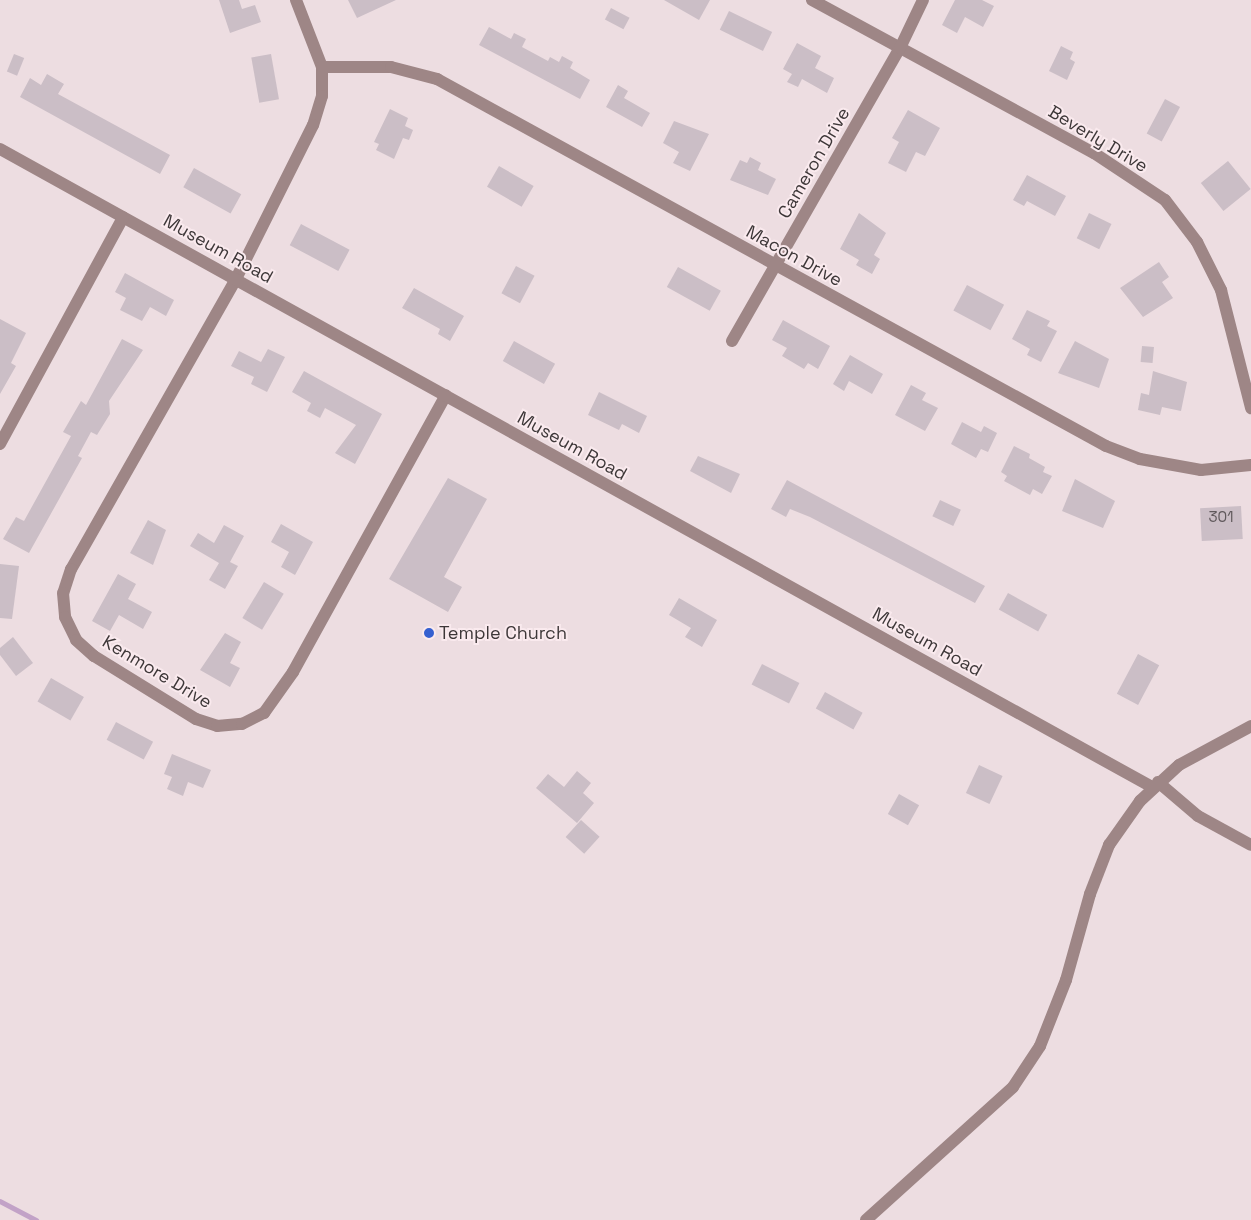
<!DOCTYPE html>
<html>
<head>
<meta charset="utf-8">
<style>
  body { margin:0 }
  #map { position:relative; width:1251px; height:1220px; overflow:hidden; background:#eddde1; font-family:"Space Grotesk",sans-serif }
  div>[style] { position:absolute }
  .stream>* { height:4.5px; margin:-2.25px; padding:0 2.25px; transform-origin:2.25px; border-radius:2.25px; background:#c2a2c7 }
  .building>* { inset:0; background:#cbbec6; transform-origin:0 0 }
  .minor>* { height:12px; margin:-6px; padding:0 6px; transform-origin:6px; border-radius:6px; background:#9e8686 }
  .dots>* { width:14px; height:14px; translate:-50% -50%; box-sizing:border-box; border:2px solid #faeaee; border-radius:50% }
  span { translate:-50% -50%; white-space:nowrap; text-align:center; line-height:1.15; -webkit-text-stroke:4px #faeaee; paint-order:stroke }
  .number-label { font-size:15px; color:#60595c }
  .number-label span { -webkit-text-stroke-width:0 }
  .street-label { font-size:18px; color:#3d3738 }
  .poi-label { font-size:18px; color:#3d3738 }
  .left { translate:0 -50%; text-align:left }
</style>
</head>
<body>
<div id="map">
  <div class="stream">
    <div style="left:0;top:1201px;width:41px;rotate:27.8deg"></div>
  </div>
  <div class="building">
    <div style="clip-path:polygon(219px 0,239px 0,242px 9px,255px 5px,261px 22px,230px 33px)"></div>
    <div style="clip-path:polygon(348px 0,396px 0,357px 18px)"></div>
    <div style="clip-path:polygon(664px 0,710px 0,699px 20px)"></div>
    <div style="clip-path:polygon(955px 0,982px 0,994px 6px,983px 27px,965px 17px,957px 33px,942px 25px)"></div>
    <div style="left:611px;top:8px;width:21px;height:13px;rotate:28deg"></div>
    <div style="left:729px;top:11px;width:48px;height:21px;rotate:26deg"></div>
    <div style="clip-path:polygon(489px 27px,511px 39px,514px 33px,526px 39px,522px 47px,548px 61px,550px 57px,559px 62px,562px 56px,573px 62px,570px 68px,590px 80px,580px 99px,479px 45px)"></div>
    <div style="clip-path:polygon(797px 43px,821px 56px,815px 68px,834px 78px,827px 93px,802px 79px,798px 87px,787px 82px,792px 74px,783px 69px)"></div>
    <div style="clip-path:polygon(1061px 46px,1073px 52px,1070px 59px,1075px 62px,1067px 80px,1049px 71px)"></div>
    <div style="left:14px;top:54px;width:11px;height:19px;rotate:22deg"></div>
    <div style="left:271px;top:54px;width:46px;height:20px;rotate:80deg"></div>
    <div style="clip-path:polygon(47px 74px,64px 84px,58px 94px,170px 155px,160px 174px,20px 97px,30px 78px,41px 85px)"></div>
    <div style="clip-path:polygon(618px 85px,628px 91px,624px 98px,650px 113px,642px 127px,606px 107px)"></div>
    <div style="left:1165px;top:99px;width:17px;height:39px;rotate:28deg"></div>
    <div style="clip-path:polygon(390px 109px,408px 118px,405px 126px,413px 130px,409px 140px,403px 138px,394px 159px,376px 150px,379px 144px,374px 142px)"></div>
    <div style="clip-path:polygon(908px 110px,940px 128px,925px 156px,916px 152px,906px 172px,888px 163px,899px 142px,892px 138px)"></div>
    <div style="clip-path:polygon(674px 121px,709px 134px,690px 171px,673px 163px,679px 152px,663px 143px)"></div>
    <div style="clip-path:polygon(750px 157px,761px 163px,758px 170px,776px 179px,768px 195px,730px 180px,740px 160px,747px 163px)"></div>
    <div style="left:1228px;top:161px;width:36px;height:35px;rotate:51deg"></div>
    <div style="left:499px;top:166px;width:40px;height:24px;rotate:30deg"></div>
    <div style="left:194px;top:168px;width:54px;height:22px;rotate:29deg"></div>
    <div style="clip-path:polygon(1027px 175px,1066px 196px,1055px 216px,1027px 201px,1024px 206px,1013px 200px)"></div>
    <div style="clip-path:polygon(859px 213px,886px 233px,874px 255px,880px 259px,872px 274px,856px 265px,859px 260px,840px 249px)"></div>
    <div style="left:1089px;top:213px;width:25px;height:28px;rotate:26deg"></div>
    <div style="left:301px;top:224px;width:55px;height:24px;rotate:28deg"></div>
    <div style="clip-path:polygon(1159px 262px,1169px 277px,1162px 282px,1173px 298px,1143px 317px,1120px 288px)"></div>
    <div style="left:516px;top:266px;width:21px;height:31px;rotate:28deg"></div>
    <div style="left:678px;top:267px;width:49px;height:23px;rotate:29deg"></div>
    <div style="clip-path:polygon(125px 273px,174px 300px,166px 316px,150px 307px,142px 321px,120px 310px,126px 298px,115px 292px)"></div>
    <div style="left:967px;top:285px;width:42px;height:29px;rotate:28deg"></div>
    <div style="clip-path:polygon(414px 288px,464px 316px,450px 341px,438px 334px,440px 329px,402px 308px)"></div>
    <div style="clip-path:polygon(1027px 310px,1050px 321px,1047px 326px,1057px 331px,1041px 362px,1027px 355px,1030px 349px,1012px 339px)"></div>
    <div style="clip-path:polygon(0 319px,26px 333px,11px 363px,16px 366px,0 394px)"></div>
    <div style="clip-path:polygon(783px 320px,830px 346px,818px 369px,808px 363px,804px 369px,782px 356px,787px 348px,772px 340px)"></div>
    <div style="clip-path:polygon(122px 339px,143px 350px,109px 401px,110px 414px,97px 435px,91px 432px,78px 456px,82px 458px,29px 553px,3px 539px,16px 517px,24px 521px,71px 436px,63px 432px,81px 401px,86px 405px)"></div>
    <div style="left:514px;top:341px;width:47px;height:23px;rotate:29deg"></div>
    <div style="clip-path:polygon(1075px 341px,1109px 359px,1099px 388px,1058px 373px)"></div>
    <div style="left:1142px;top:346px;width:12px;height:16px;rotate:5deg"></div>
    <div style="clip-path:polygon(268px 349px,285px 357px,267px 392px,251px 384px,254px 377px,231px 366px,239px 351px,261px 362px)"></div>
    <div style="clip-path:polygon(850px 355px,883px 374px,872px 394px,849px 381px,844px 391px,833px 384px)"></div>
    <div style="clip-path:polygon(304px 371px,382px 414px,355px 464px,335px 453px,356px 425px,325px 408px,320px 418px,307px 411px,311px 403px,292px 392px)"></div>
    <div style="clip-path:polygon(1153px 371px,1187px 382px,1181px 411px,1162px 407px,1160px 415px,1138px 410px,1141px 393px,1149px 395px)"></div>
    <div style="clip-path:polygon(911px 385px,926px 393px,922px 400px,938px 408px,925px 431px,895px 415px)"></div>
    <div style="clip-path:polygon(599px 392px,647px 416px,639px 433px,622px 424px,619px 430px,588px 415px)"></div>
    <div style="clip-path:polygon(962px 422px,981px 432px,984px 426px,997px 433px,988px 452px,981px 449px,976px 458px,951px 444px)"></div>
    <div style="clip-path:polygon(1014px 446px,1030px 454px,1029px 458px,1045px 467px,1043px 472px,1052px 476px,1042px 494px,1033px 489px,1030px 495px,1004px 481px,1007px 476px,1001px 472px)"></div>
    <div style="clip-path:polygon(698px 456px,740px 474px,731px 493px,690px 471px)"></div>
    <div style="clip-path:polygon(448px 478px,487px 499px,444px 577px,462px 587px,448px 612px,389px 579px)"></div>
    <div style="clip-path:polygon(1075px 479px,1115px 501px,1103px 528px,1062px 511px)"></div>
    <div style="clip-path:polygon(787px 480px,985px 586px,975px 603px,810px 517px,790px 509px,786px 517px,771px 509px)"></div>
    <div style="left:940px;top:500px;width:23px;height:18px;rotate:25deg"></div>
    <div style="left:1241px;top:506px;width:33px;height:41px;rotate:87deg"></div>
    <div style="clip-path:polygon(148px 520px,166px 530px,153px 565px,130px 553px)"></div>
    <div style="clip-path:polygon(281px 524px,313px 542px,295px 575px,281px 567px,289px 552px,271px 542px)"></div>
    <div style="clip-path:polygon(224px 525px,244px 536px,230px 562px,238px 566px,225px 589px,209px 580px,219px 563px,190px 546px,198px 533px,214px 543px)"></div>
    <div style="clip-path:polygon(0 564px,19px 566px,12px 619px,0 618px)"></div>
    <div style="clip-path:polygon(118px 574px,136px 584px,128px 599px,152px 612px,143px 629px,119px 615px,110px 631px,92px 621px)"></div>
    <div style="left:264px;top:582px;width:23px;height:42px;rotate:31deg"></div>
    <div style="left:1008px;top:593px;width:45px;height:19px;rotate:29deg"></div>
    <div style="clip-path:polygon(679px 598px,717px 620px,702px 647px,685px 637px,691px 628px,669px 615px)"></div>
    <div style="clip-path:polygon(225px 633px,241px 642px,230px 663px,240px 668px,230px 687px,200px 670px)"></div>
    <div style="clip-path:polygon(13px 637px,33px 663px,16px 676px,0 655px,0 648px)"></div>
    <div style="left:1138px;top:654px;width:24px;height:45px;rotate:28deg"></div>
    <div style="left:762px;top:664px;width:42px;height:23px;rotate:27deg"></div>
    <div style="left:51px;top:678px;width:38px;height:27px;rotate:30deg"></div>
    <div style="left:825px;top:692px;width:43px;height:19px;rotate:29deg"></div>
    <div style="left:116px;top:722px;width:42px;height:20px;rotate:28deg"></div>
    <div style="clip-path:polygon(172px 754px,211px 770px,203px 788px,188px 782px,183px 796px,167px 789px,172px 777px,164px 774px)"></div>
    <div style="left:979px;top:765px;width:26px;height:31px;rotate:25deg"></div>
    <div style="clip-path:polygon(577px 771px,591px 783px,583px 793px,594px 803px,577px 823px,536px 788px,548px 774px,564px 787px)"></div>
    <div style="left:899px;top:794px;width:23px;height:23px;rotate:29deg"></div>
    <div style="left:581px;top:820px;width:25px;height:23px;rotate:42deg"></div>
  </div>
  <div class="minor">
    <div style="left:296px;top:0;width:72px;rotate:68.8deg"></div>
    <div style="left:322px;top:67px;width:29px;rotate:90deg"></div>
    <div style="left:322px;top:96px;width:30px;rotate:107deg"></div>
    <div style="left:313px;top:125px;width:172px;rotate:116.6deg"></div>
    <div style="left:236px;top:279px;width:334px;rotate:119.6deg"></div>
    <div style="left:71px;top:569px;width:25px;rotate:108deg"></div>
    <div style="left:63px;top:593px;width:24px;rotate:85deg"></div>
    <div style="left:65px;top:617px;width:25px;rotate:64deg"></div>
    <div style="left:76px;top:640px;width:24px;rotate:42deg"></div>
    <div style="left:94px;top:656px;width:120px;rotate:31.7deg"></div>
    <div style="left:196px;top:719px;width:22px;rotate:18deg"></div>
    <div style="left:217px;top:726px;width:25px;rotate:-5deg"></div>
    <div style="left:242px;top:724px;width:25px;rotate:-27deg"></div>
    <div style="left:264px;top:713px;width:50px;rotate:-54.7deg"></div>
    <div style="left:293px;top:672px;width:316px;rotate:-61.1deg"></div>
    <div style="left:812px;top:0;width:321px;rotate:28.5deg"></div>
    <div style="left:1094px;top:153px;width:85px;rotate:33.5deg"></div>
    <div style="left:1165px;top:200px;width:53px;rotate:52.7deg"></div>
    <div style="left:1197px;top:242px;width:54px;rotate:63.4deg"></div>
    <div style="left:1221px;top:290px;width:122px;rotate:75.7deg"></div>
    <div style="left:322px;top:67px;width:69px"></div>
    <div style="left:391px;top:67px;width:48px;rotate:14.6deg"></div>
    <div style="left:437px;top:79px;width:763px;rotate:28.75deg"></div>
    <div style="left:1106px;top:446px;width:36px;rotate:21deg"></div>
    <div style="left:1140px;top:459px;width:62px;rotate:10.2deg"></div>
    <div style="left:1201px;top:470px;width:50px;rotate:-5.7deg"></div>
    <div style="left:0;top:149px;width:1317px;rotate:28.98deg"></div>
    <div style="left:732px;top:341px;width:338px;rotate:-60.2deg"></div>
    <div style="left:900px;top:48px;width:53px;rotate:-64.4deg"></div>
    <div style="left:0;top:444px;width:258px;rotate:-61.5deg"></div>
    <div style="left:1158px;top:782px;width:52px;rotate:40.4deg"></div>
    <div style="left:1198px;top:816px;width:60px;rotate:28.7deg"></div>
    <div style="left:866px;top:1220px;width:198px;rotate:-42.1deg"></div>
    <div style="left:1013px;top:1087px;width:49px;rotate:-56.6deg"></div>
    <div style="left:1040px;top:1046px;width:71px;rotate:-68.5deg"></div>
    <div style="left:1066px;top:980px;width:89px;rotate:-74.4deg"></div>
    <div style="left:1090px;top:894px;width:53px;rotate:-68.8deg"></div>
    <div style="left:1109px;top:845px;width:54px;rotate:-54.8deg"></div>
    <div style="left:1140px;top:801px;width:53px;rotate:-42.7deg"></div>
    <div style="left:1179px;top:765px;width:82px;rotate:-28.4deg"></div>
  </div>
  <div class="dots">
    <div style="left:429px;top:633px;background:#3560d0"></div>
  </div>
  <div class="number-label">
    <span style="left:1221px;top:517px">301</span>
  </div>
  <div class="street-label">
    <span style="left:1098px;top:139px;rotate:31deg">Beverly Drive</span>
    <span style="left:814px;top:163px;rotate:-60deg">Cameron Drive</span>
    <span style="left:218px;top:249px;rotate:29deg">Museum Road</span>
    <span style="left:794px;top:256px;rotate:29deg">Macon Drive</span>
    <span style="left:572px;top:446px;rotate:29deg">Museum Road</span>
    <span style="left:927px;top:642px;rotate:29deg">Museum Road</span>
    <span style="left:157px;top:672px;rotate:31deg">Kenmore Drive</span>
  </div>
  <div class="poi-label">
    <span class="left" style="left:439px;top:633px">Temple Church</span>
  </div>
</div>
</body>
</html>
